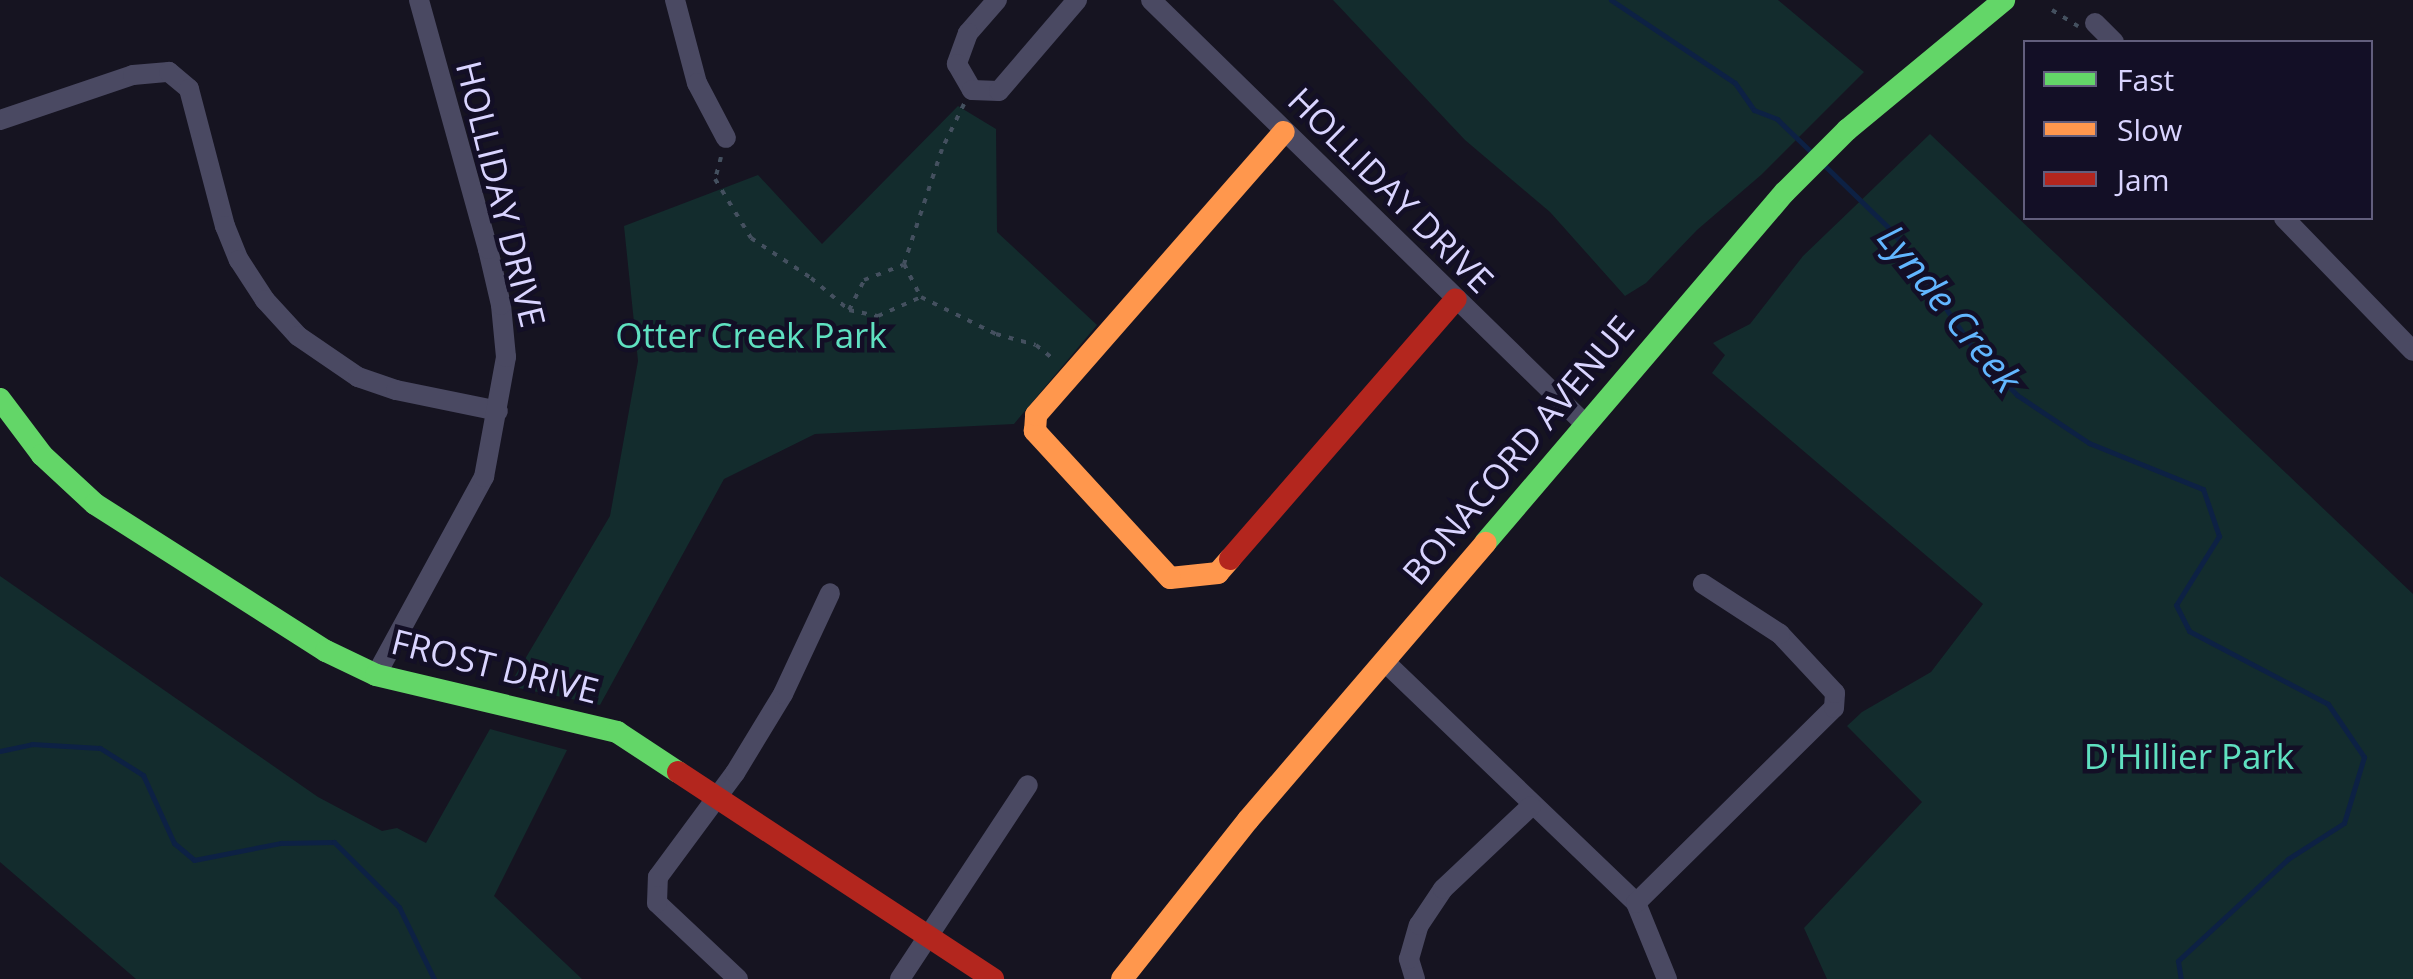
<!DOCTYPE html>
<html>
<head>
<meta charset="utf-8">
<style>
  body { margin:0 }
  #map { position:relative; width:2413px; height:979px; overflow:hidden; background:#161421; font-family:"Open Sans",sans-serif }
  div>[style] { position:absolute }
  .green>* { inset:0; background:#132c2d }
  .stream>* { height:5px; margin:-2.5px; padding:0 2.5px; transform-origin:2.5px; border-radius:2.5px; background:#0d2144 }
  .path>* { height:4px; margin-top:-2px; transform-origin:0; background:repeating-linear-gradient(90deg,#44505f 0 5px,transparent 0 13px) }
  .street>* { height:20px; margin:-10px; padding:0 10px; transform-origin:10px; border-radius:10px; background:#4a4962 }
  .fast>* { height:22px; margin:-11px; padding:0 11px; transform-origin:11px; border-radius:11px; background:#63d668 }
  .slow>* { height:22px; margin:-11px; padding:0 11px; transform-origin:11px; border-radius:11px; background:#ff974d }
  .jam>* { height:22px; margin:-11px; padding:0 11px; transform-origin:11px; border-radius:11px; background:#b3261e }
  span { translate:-50% -50%; white-space:nowrap; text-align:center; line-height:1.15; -webkit-text-stroke:9px #130f26; paint-order:stroke }
  .street-label { font-size:35px; color:#d9d4ff }
  .park-label { font-size:35px; color:#5fe0c0 }
  .water-label { font-size:38px; color:#62b6ff; font-style:italic }
  .legend { position:absolute; left:2023px; top:40px; width:350px; height:180px; box-sizing:border-box; background:#130f26; border:2px solid #625e7d; margin:0; padding:12px 18px; list-style:none; font-size:30px; color:#d9d4ff }
  .legend li { display:flex; align-items:center; gap:20px; height:50px }
  .legend b { width:50px; border:2px solid #625e7d }
</style>
</head>
<body>
<div id="map">
  <div class="green">
    <div style="clip-path:polygon(1333px 0,1778px 0,1864px 72px,1761px 175px,1697px 230px,1646px 283px,1625px 296px,1550px 212px,1465px 140px)"></div>
    <div style="clip-path:polygon(958px 106px,996px 129px,997px 232px,1097px 325px,1014px 424px,815px 434px,724px 479px,600px 705px,509px 686px,610px 516px,638px 361px,624px 226px,758px 175px,822px 244px)"></div>
    <div style="clip-path:polygon(1930px 134px,2413px 594px,2413px 979px,1827px 979px,1804px 928px,1922px 802px,1847px 726px,1862px 712px,1931px 672px,1983px 604px,1712px 373px,1725px 355px,1713px 343px,1750px 324px,1803px 256px)"></div>
    <div style="clip-path:polygon(0 576px,318px 797px,382px 831px,397px 828px,426px 843px,490px 729px,567px 750px,494px 896px,582px 979px,136px 979px,0 862px)"></div>
  </div>
  <div class="stream">
    <div style="left:1611px;top:0;width:149px;rotate:33.8deg"></div>
    <div style="left:1735px;top:83px;width:33px;rotate:55deg"></div>
    <div style="left:1754px;top:110px;width:25px;rotate:21deg"></div>
    <div style="left:1777px;top:119px;width:45px;rotate:44.1deg"></div>
    <div style="left:1824px;top:165px;width:98px;rotate:44.2deg"></div>
    <div style="left:1894px;top:233px;width:143px;rotate:55.5deg"></div>
    <div style="left:1975px;top:351px;width:61px;rotate:46.3deg"></div>
    <div style="left:2017px;top:395px;width:87px;rotate:33.7deg"></div>
    <div style="left:2089px;top:443px;width:123px;rotate:22deg"></div>
    <div style="left:2203px;top:489px;width:50px;rotate:71.2deg"></div>
    <div style="left:2219px;top:536px;width:81px;rotate:121.9deg"></div>
    <div style="left:2176px;top:605px;width:29px;rotate:63deg"></div>
    <div style="left:2189px;top:631px;width:157px;rotate:27.7deg"></div>
    <div style="left:2328px;top:704px;width:64px;rotate:55.8deg"></div>
    <div style="left:2364px;top:757px;width:69px;rotate:106.9deg"></div>
    <div style="left:2344px;top:823px;width:67px;rotate:147.3deg"></div>
    <div style="left:2288px;top:859px;width:150px;rotate:137.2deg"></div>
    <div style="left:2178px;top:961px;width:18px;rotate:81deg"></div>
    <div style="left:0;top:751px;width:33px;rotate:-12deg"></div>
    <div style="left:32px;top:744px;width:68px;rotate:3.4deg"></div>
    <div style="left:100px;top:748px;width:51px;rotate:32.1deg"></div>
    <div style="left:143px;top:775px;width:75px;rotate:65.5deg"></div>
    <div style="left:174px;top:843px;width:26px;rotate:40deg"></div>
    <div style="left:194px;top:860px;width:89px;rotate:-11.1deg"></div>
    <div style="left:281px;top:843px;width:53px;rotate:-1.1deg"></div>
    <div style="left:334px;top:842px;width:92px;rotate:45deg"></div>
    <div style="left:399px;top:907px;width:80px;rotate:64.1deg"></div>
  </div>
  <div class="path">
    <div style="left:2052px;top:10px;width:31px;rotate:32deg"></div>
    <div style="left:964px;top:104px;width:50px;rotate:116.1deg"></div>
    <div style="left:942px;top:149px;width:121px;rotate:108.3deg"></div>
    <div style="left:904px;top:264px;width:37px;rotate:63deg"></div>
    <div style="left:921px;top:297px;width:84px;rotate:26.3deg"></div>
    <div style="left:996px;top:334px;width:41px;rotate:15.4deg"></div>
    <div style="left:1036px;top:345px;width:22px;rotate:39deg"></div>
    <div style="left:721px;top:157px;width:23px;rotate:105deg"></div>
    <div style="left:715px;top:179px;width:69px;rotate:58.6deg"></div>
    <div style="left:751px;top:238px;width:72px;rotate:33.7deg"></div>
    <div style="left:811px;top:278px;width:50px;rotate:40.1deg"></div>
    <div style="left:849px;top:310px;width:30px;rotate:12deg"></div>
    <div style="left:878px;top:316px;width:47px;rotate:-23.8deg"></div>
    <div style="left:849px;top:310px;width:34px;rotate:-63deg"></div>
    <div style="left:864px;top:280px;width:42px;rotate:-21deg"></div>
  </div>
  <div class="street">
    <div style="left:675px;top:0;width:86px;rotate:75.2deg"></div>
    <div style="left:697px;top:83px;width:62px;rotate:62.2deg"></div>
    <div style="left:997px;top:0;width:44px;rotate:131.3deg"></div>
    <div style="left:968px;top:33px;width:33px;rotate:110deg"></div>
    <div style="left:957px;top:64px;width:30px;rotate:60deg"></div>
    <div style="left:972px;top:90px;width:27px;rotate:2deg"></div>
    <div style="left:999px;top:91px;width:120px;rotate:-49.4deg"></div>
    <div style="left:1151px;top:0;width:608px;rotate:44.33deg"></div>
    <div style="left:2095px;top:23px;width:27px;rotate:45deg"></div>
    <div style="left:0;top:120px;width:140px;rotate:-18.7deg"></div>
    <div style="left:133px;top:75px;width:36px;rotate:-5deg"></div>
    <div style="left:169px;top:72px;width:26px;rotate:40deg"></div>
    <div style="left:189px;top:89px;width:142px;rotate:75.3deg"></div>
    <div style="left:225px;top:226px;width:37px;rotate:68deg"></div>
    <div style="left:239px;top:260px;width:48px;rotate:57deg"></div>
    <div style="left:265px;top:300px;width:49px;rotate:47.5deg"></div>
    <div style="left:298px;top:336px;width:73px;rotate:34.3deg"></div>
    <div style="left:358px;top:377px;width:40px;rotate:18.9deg"></div>
    <div style="left:396px;top:390px;width:104px;rotate:11.6deg"></div>
    <div style="left:2284px;top:218px;width:185px;rotate:45.9deg"></div>
    <div style="left:1384px;top:661px;width:349px;rotate:43.8deg"></div>
    <div style="left:1636px;top:903px;width:82px;rotate:67.8deg"></div>
    <div style="left:376px;top:675px;width:226px;rotate:-61.4deg"></div>
    <div style="left:484px;top:477px;width:122px;rotate:-79.6deg"></div>
    <div style="left:506px;top:357px;width:52px;rotate:-95.5deg"></div>
    <div style="left:501px;top:305px;width:57px;rotate:-103.1deg"></div>
    <div style="left:488px;top:249px;width:258px;rotate:-105.5deg"></div>
    <div style="left:1636px;top:903px;width:278px;rotate:-44.6deg"></div>
    <div style="left:1834px;top:708px;width:15px;rotate:-86deg"></div>
    <div style="left:1835px;top:693px;width:81px;rotate:-133deg"></div>
    <div style="left:1780px;top:634px;width:92px;rotate:-147deg"></div>
    <div style="left:738px;top:979px;width:111px;rotate:-136.8deg"></div>
    <div style="left:657px;top:903px;width:26px;rotate:-88deg"></div>
    <div style="left:658px;top:877px;width:129px;rotate:-53.5deg"></div>
    <div style="left:735px;top:773px;width:92px;rotate:-58.7deg"></div>
    <div style="left:783px;top:694px;width:111px;rotate:-65deg"></div>
    <div style="left:900px;top:979px;width:232px;rotate:-56.6deg"></div>
    <div style="left:1415px;top:979px;width:21px;rotate:-107deg"></div>
    <div style="left:1409px;top:959px;width:35px;rotate:-74deg"></div>
    <div style="left:1419px;top:925px;width:43px;rotate:-56.3deg"></div>
    <div style="left:1443px;top:889px;width:121px;rotate:-43.3deg"></div>
  </div>
  <div class="fast">
    <div style="left:0;top:399px;width:70px;rotate:53.1deg"></div>
    <div style="left:42px;top:455px;width:72px;rotate:42.8deg"></div>
    <div style="left:95px;top:504px;width:274px;rotate:32.5deg"></div>
    <div style="left:326px;top:651px;width:55px;rotate:25.6deg"></div>
    <div style="left:376px;top:675px;width:248px;rotate:13.3deg"></div>
    <div style="left:617px;top:732px;width:73px;rotate:33.3deg"></div>
    <div style="left:1485px;top:543px;width:462px;rotate:-49.5deg"></div>
    <div style="left:1785px;top:192px;width:88px;rotate:-45deg"></div>
    <div style="left:1847px;top:130px;width:204px;rotate:-39.6deg"></div>
  </div>
  <div class="slow">
    <div style="left:1230px;top:559px;width:18px;rotate:131deg"></div>
    <div style="left:1218px;top:573px;width:48px;rotate:174.1deg"></div>
    <div style="left:1170px;top:578px;width:200px;rotate:-132.6deg"></div>
    <div style="left:1035px;top:431px;width:16px;rotate:-86deg"></div>
    <div style="left:1036px;top:415px;width:376px;rotate:-48.8deg"></div>
    <div style="left:1122px;top:979px;width:203px;rotate:-51.6deg"></div>
    <div style="left:1248px;top:820px;width:365px;rotate:-49.4deg"></div>
  </div>
  <div class="jam">
    <div style="left:1230px;top:559px;width:344px;rotate:-49deg"></div>
    <div style="left:678px;top:772px;width:377px;rotate:33.3deg"></div>
  </div>
  <div class="street-label">
    <span style="left:1391px;top:190px;rotate:45deg">HOLLIDAY DRIVE</span>
    <span style="left:501px;top:194px;rotate:76deg">HOLLIDAY DRIVE</span>
    <span style="left:1518px;top:450px;rotate:-50deg">BONACORD AVENUE</span>
    <span style="left:495px;top:666px;rotate:14deg">FROST DRIVE</span>
  </div>
  <div class="park-label">
    <span style="left:751px;top:335px">Otter Creek Park</span>
    <span style="left:2189px;top:756px">D'Hillier Park</span>
  </div>
  <div class="water-label">
    <span style="left:1950px;top:308px;rotate:51deg">Lynde Creek</span>
  </div>
  <ul class="legend">
  <li><b style="height:12px;background:#63d668"></b>Fast</li>
  <li><b style="height:12px;background:#ff974d"></b>Slow</li>
  <li><b style="height:12px;background:#b3261e"></b>Jam</li>
  </ul>
</div>
</body>
</html>
